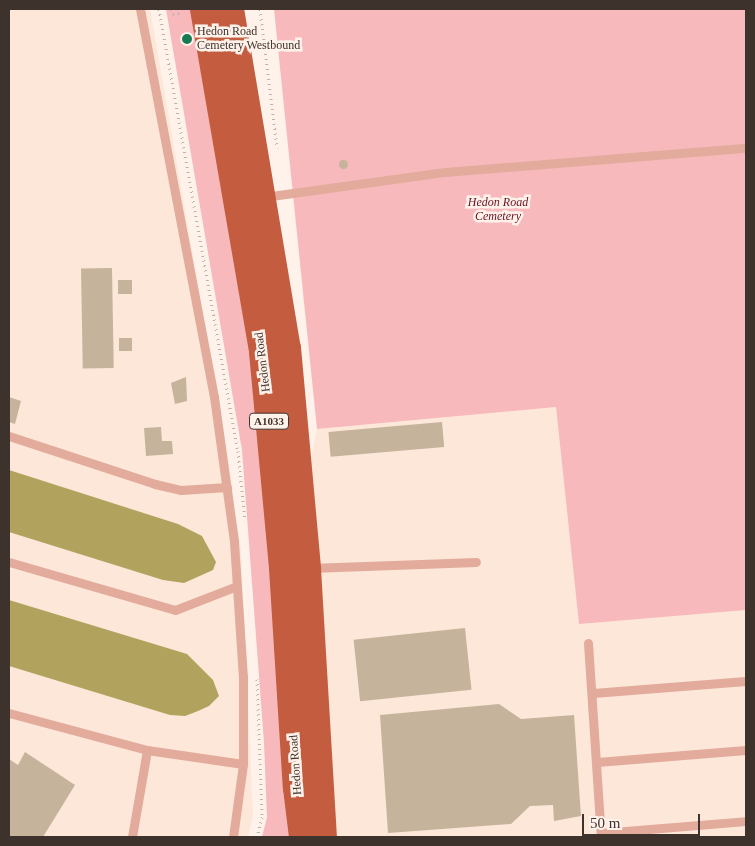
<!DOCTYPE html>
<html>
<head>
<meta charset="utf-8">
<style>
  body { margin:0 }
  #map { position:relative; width:755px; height:846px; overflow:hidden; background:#fef2eb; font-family:"Times New Roman",serif }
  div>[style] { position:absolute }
  .built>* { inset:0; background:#fce7d9 }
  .green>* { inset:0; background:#f7b9bc }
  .water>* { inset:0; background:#b1a35e }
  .building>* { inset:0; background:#c5b49b; transform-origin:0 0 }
  .round { border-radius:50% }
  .path>* { height:3px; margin-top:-1.5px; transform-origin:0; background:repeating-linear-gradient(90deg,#bdb1aa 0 1px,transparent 0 5px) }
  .service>* { height:9px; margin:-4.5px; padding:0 4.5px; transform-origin:4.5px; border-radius:4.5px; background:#e2ab9c }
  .trunk>* { height:28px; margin:-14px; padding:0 14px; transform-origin:14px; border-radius:14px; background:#c45c40 }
  .dots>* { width:14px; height:14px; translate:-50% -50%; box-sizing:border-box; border:2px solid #fef2eb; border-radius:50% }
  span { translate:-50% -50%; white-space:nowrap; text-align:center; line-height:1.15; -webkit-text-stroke:5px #fef2eb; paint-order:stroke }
  .shield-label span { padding:1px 4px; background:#fef2eb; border:1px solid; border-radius:4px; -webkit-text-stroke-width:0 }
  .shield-label { font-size:11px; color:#3e332c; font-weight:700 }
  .poi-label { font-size:12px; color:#3e332c }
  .left { translate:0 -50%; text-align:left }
  .park-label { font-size:12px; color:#691024; font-style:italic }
  .street-label { font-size:12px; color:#3e332c }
  .frame { position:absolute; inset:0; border:10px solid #3e332c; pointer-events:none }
  .scale { position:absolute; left:582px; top:814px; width:118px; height:22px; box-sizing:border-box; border:2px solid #3e332c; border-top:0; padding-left:6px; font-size:15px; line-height:18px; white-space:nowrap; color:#3e332c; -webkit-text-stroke:4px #fef2eb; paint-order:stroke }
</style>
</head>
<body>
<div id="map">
  <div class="built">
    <div style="clip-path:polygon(9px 9px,150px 9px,227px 451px,241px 552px,253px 816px,248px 837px,9px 837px)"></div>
    <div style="clip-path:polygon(556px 407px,579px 623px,746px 610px,746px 837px,312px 837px,293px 549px,317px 429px)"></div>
  </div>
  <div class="green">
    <div style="clip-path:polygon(166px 9px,199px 9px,258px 351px,292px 837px,262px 837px,267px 817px,264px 743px,242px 450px)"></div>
    <div style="clip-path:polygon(274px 9px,746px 9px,746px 610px,579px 624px,556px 407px,317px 429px)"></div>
  </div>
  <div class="water">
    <div style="clip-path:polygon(9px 470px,178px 524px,202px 536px,216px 562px,213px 570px,184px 583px,163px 580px,9px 532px)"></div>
    <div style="clip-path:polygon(9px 600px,187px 654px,213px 680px,219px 696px,209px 706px,198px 711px,185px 716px,170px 715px,9px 666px)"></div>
  </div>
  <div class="building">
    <div class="round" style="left:338.5px;top:159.5px;width:9px;height:9px"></div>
    <div style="left:112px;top:268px;width:100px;height:31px;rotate:89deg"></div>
    <div style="left:118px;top:280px;width:14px;height:14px"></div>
    <div style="left:119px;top:338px;width:13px;height:13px"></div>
    <div style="clip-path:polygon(186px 377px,187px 401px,175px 404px,171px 383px)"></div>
    <div style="clip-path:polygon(9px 397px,21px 401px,15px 424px,9px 422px)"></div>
    <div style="left:442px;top:422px;width:25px;height:114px;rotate:85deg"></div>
    <div style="clip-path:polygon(161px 427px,162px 441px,172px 441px,173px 454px,146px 456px,144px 428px)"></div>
    <div style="left:465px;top:628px;width:62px;height:112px;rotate:84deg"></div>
    <div style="clip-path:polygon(499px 704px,521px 719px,574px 715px,581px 816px,554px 821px,553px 805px,530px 806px,511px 824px,388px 833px,380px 715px)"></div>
    <div style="clip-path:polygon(25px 752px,75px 785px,43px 837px,9px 837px,9px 759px,18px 765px)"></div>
  </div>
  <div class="path">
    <div style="left:159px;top:9px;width:449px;rotate:79.9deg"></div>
    <div style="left:238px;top:451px;width:70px;rotate:84.3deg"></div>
    <div style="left:172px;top:9px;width:5px;rotate:79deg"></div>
    <div style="left:173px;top:14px;width:6px;rotate:-9deg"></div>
    <div style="left:179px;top:13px;width:4px;rotate:-90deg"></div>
    <div style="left:260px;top:9px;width:140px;rotate:83deg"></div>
    <div style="left:257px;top:679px;width:138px;rotate:87.9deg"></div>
    <div style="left:262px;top:817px;width:21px;rotate:104deg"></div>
  </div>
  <div class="service">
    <div style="left:140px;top:9px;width:395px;rotate:79.2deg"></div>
    <div style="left:214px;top:397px;width:146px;rotate:82.1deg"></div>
    <div style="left:234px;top:542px;width:135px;rotate:86.2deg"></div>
    <div style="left:243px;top:677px;width:87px;rotate:90deg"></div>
    <div style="left:243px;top:764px;width:74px;rotate:97.8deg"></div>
    <div style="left:264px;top:197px;width:183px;rotate:-7.9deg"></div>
    <div style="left:445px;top:172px;width:302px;rotate:-4.6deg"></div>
    <div style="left:9px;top:436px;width:154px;rotate:18.2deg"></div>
    <div style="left:155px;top:484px;width:27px;rotate:13deg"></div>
    <div style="left:181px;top:490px;width:46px;rotate:-3.7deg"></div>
    <div style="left:9px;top:562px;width:173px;rotate:16.1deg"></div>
    <div style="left:175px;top:610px;width:66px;rotate:-21.2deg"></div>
    <div style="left:310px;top:568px;width:166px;rotate:-2.1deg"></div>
    <div style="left:588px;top:643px;width:194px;rotate:86.2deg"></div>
    <div style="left:593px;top:693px;width:153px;rotate:-4.5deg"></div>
    <div style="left:9px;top:713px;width:143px;rotate:15deg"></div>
    <div style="left:147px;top:750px;width:97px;rotate:8.3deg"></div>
    <div style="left:597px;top:762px;width:149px;rotate:-4.6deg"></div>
    <div style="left:601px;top:833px;width:145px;rotate:-4.7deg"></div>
    <div style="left:132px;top:837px;width:88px;rotate:-80.2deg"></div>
  </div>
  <div class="trunk">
    <div style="left:204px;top:9px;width:348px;rotate:80.2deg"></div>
    <div style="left:263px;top:352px;width:217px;rotate:84.7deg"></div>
    <div style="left:283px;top:568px;width:220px;rotate:86.4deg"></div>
    <div style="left:297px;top:788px;width:49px;rotate:83deg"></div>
    <div style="left:230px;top:9px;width:344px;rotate:80.5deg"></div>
    <div style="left:287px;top:348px;width:222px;rotate:84.8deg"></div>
    <div style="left:307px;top:569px;width:268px;rotate:86.6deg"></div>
  </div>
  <div class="dots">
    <div style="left:187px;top:39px;background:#167a52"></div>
  </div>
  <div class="shield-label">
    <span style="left:269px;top:421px">A1033</span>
  </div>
  <div class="poi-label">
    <span class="left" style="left:197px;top:39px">Hedon Road<br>Cemetery Westbound</span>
  </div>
  <div class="park-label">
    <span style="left:498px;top:210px">Hedon Road<br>Cemetery</span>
  </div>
  <div class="street-label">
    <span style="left:263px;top:362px;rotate:-97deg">Hedon Road</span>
    <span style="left:296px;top:765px;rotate:-94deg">Hedon Road</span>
  </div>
  <div class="frame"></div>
  <div class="scale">50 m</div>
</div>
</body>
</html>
